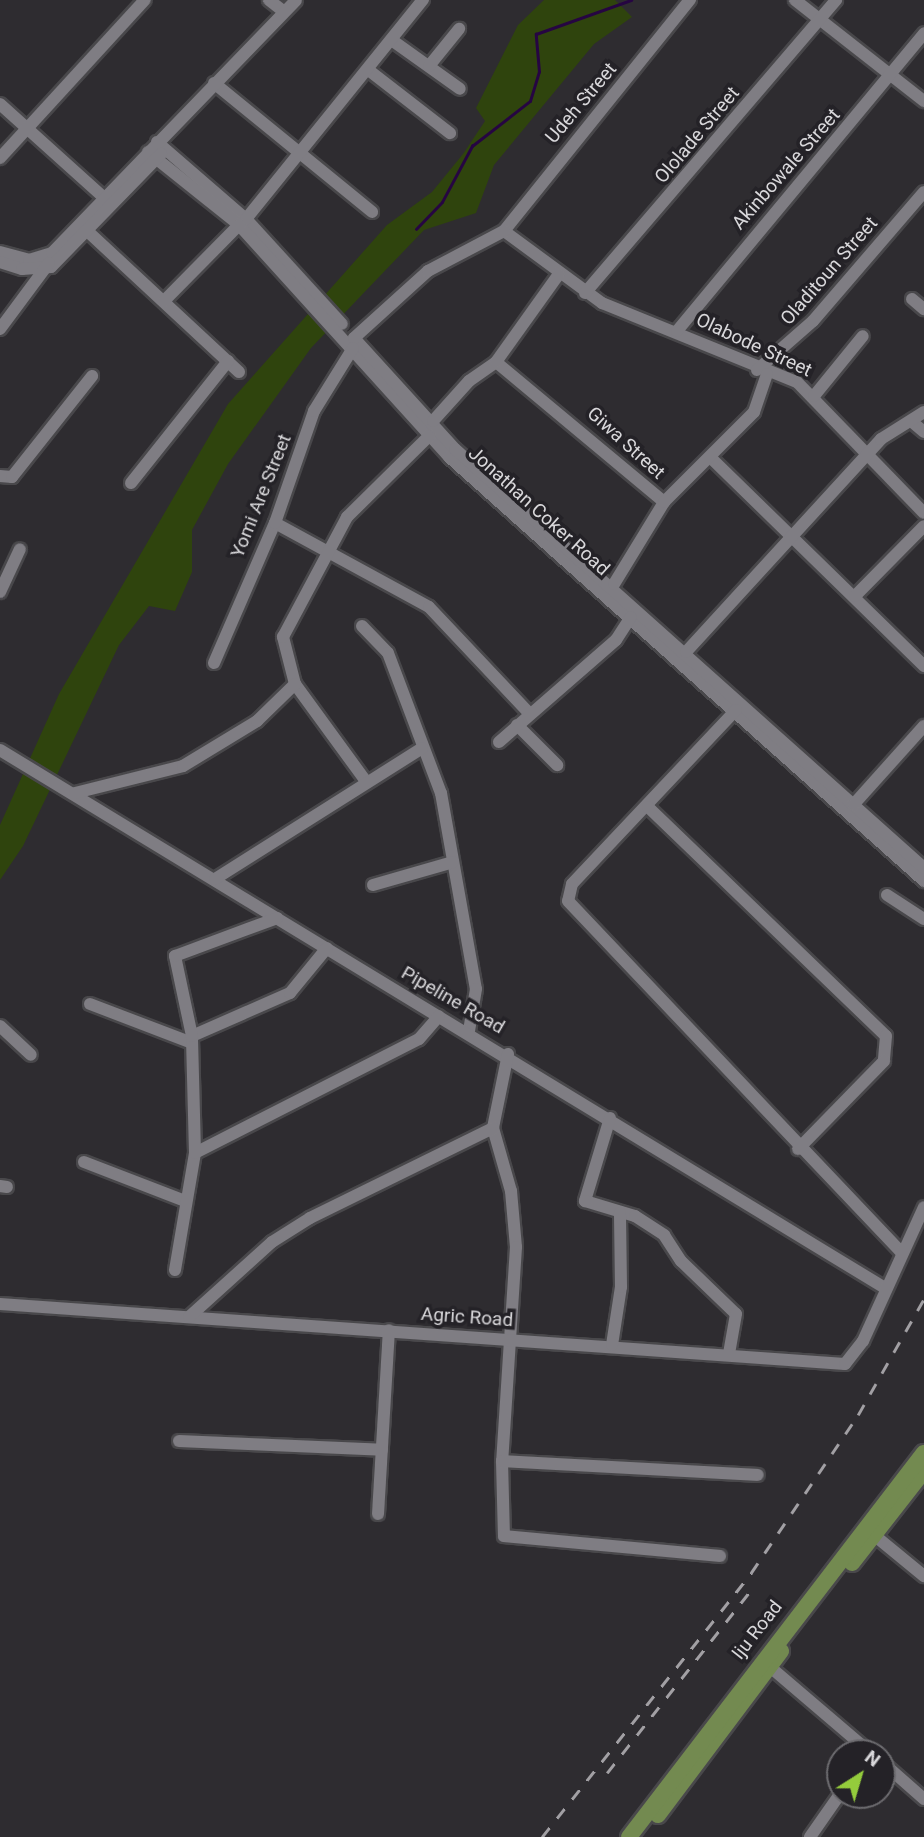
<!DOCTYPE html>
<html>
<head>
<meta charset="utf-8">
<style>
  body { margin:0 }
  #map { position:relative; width:924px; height:1837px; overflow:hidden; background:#2e2c30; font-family:Roboto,sans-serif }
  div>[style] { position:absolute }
  .green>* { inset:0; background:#2f440d }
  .stream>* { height:2.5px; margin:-1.25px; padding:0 1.25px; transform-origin:1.25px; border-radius:1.25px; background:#260542 }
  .roads { filter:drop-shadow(2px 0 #49484b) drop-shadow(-2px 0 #49484b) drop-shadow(0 2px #49484b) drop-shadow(0 -2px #49484b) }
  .minor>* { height:12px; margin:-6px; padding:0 6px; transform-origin:6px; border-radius:6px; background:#7f7d83 }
  .major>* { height:16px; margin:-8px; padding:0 8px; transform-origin:8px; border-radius:8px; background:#738a50 }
  .rail>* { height:2.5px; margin-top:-1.25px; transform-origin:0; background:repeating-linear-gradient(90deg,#a2a0a4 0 12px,transparent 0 24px) }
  span { translate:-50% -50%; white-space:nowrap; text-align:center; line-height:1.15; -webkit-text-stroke:7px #242227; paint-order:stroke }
  .street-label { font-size:19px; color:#d9d8db }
  .north { position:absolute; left:826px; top:1739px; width:70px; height:70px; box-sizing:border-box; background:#242227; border:2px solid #6c6b6f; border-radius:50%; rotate:37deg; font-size:19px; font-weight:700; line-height:28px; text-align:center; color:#d9d8db }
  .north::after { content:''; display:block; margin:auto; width:24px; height:32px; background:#94cc3c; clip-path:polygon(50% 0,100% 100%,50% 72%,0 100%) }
</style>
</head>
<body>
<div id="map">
  <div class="green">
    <div style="clip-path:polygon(544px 0,615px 0,632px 17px,594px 44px,494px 165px,476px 213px,424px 230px,311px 348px,228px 464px,192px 530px,192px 572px,175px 611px,149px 606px,119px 645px,23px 846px,0 880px,0 825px,59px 694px,228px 404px,387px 225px,432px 192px,463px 154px,485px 121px,476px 108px,518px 25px)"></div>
  </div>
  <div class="stream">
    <div style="left:416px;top:229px;width:37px;rotate:-46deg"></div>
    <div style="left:442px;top:202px;width:64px;rotate:-61.8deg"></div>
    <div style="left:472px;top:146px;width:73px;rotate:-37.8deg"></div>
    <div style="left:530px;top:101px;width:30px;rotate:-73deg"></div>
    <div style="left:539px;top:72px;width:38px;rotate:-95deg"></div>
    <div style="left:536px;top:34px;width:101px;rotate:-19.7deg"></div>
  </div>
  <div class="roads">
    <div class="minor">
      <div style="left:269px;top:0;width:18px;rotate:38deg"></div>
      <div style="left:795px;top:0;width:164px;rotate:38.1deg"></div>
      <div style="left:393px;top:41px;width:82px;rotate:35.6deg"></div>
      <div style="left:429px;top:66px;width:48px;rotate:-51deg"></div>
      <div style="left:371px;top:72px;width:100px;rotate:37.7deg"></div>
      <div style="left:214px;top:83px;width:204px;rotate:39.2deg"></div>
      <div style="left:0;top:104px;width:147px;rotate:42deg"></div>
      <div style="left:157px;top:142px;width:118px;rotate:40.9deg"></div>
      <div style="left:246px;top:219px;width:142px;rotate:47.6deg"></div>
      <div style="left:148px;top:152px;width:117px;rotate:38.7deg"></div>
      <div style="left:239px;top:225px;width:313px;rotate:47.8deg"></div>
      <div style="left:449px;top:457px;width:637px;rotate:41.75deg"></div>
      <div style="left:0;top:158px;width:214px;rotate:-47.5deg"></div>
      <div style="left:246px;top:219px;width:282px;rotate:-51.1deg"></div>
      <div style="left:83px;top:227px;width:213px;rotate:42.9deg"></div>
      <div style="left:504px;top:231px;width:122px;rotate:36.3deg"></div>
      <div style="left:602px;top:303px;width:210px;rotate:22.1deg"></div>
      <div style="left:797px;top:382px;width:182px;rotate:45.9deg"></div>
      <div style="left:504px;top:231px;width:297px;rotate:-51.2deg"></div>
      <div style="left:0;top:252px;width:30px;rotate:15deg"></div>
      <div style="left:29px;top:260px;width:24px;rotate:-17deg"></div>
      <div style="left:52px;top:253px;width:351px;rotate:-46deg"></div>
      <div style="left:0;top:262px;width:23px;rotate:18deg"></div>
      <div style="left:22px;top:269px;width:29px;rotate:-4deg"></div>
      <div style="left:51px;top:267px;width:158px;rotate:-45.8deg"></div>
      <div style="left:585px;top:293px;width:386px;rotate:-49.4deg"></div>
      <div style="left:912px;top:299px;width:16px;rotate:40deg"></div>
      <div style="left:164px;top:301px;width:107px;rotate:-45.4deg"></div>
      <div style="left:0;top:329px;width:82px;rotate:-53.4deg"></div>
      <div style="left:677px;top:331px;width:387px;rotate:-50.3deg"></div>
      <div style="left:354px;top:338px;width:150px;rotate:47.7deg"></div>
      <div style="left:455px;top:449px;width:629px;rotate:41.78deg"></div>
      <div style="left:354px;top:338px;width:100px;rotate:-42.2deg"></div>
      <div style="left:428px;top:271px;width:86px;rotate:-27.8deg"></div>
      <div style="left:496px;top:362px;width:219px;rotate:39.8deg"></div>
      <div style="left:757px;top:370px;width:74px;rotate:-41.2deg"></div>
      <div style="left:813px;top:321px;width:170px;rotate:-49.3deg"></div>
      <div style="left:814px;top:396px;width:77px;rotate:-50.8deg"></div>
      <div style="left:433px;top:421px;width:54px;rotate:-48deg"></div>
      <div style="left:469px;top:381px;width:33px;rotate:-35deg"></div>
      <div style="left:496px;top:362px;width:108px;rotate:-54.4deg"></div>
      <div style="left:911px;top:421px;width:17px;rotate:40deg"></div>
      <div style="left:711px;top:458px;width:298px;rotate:44.3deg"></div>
      <div style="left:0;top:476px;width:12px;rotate:5deg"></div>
      <div style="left:12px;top:477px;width:129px;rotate:-51.6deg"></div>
      <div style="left:131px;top:483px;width:156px;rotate:-51.5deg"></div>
      <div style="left:275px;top:523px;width:175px;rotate:28.6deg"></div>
      <div style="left:429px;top:607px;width:147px;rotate:46.7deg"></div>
      <div style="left:614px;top:584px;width:96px;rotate:-58.6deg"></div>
      <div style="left:664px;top:502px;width:127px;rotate:-45deg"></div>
      <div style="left:754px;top:412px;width:40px;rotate:-71.1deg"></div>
      <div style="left:0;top:592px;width:47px;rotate:-65.1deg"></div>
      <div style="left:855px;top:596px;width:98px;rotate:-45.4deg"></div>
      <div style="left:362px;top:626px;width:37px;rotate:46deg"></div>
      <div style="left:388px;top:653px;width:150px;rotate:69.3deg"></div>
      <div style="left:441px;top:793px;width:199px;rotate:79.9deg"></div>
      <div style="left:476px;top:989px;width:43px;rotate:99.5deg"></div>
      <div style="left:686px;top:652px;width:289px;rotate:-47.5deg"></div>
      <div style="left:881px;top:439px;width:51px;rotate:-32.1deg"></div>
      <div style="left:214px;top:663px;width:153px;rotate:-66.5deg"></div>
      <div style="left:275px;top:523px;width:119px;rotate:-70.8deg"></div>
      <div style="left:314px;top:411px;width:74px;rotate:-58.2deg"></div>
      <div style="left:736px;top:710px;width:239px;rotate:133.3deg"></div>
      <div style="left:572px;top:884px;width:17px;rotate:103deg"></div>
      <div style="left:568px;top:901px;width:484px;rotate:46.5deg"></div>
      <div style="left:517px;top:725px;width:57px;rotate:45deg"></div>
      <div style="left:499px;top:742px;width:155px;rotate:-41.1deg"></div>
      <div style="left:616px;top:640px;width:27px;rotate:-57deg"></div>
      <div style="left:0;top:750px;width:1036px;rotate:31.3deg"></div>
      <div style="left:365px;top:780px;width:119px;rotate:-126.1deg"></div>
      <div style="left:295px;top:684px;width:49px;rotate:-104.3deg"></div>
      <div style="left:283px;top:637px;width:136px;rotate:-61.9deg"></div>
      <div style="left:347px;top:517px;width:115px;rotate:-44.6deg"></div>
      <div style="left:75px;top:793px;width:111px;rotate:-14deg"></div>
      <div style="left:183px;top:766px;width:87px;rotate:-31.3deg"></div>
      <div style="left:257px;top:721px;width:53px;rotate:-44.2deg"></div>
      <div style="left:854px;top:804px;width:105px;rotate:-48.1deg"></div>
      <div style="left:648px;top:807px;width:330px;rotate:43.9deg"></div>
      <div style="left:886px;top:1036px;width:25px;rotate:95deg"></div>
      <div style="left:884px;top:1061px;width:123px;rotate:134.3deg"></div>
      <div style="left:215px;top:879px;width:245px;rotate:-32.3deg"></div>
      <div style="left:373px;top:885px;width:83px;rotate:-16deg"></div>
      <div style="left:887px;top:895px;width:44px;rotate:33deg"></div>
      <div style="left:90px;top:1004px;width:109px;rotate:20.9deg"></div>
      <div style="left:0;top:1026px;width:42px;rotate:43.1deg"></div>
      <div style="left:192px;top:1036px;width:107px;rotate:-23.7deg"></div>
      <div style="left:290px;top:993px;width:58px;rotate:-50.6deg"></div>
      <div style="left:508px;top:1054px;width:76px;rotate:101.5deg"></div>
      <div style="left:493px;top:1128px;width:66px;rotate:74.1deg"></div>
      <div style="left:511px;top:1191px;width:56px;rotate:84.9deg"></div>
      <div style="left:516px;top:1247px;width:214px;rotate:93.7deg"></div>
      <div style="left:502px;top:1461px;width:75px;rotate:88.5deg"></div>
      <div style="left:504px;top:1536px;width:217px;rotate:5.3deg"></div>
      <div style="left:610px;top:1118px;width:87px;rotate:106.8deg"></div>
      <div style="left:585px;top:1201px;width:52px;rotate:16.7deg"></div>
      <div style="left:635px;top:1216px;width:35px;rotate:33deg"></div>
      <div style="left:664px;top:1235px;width:31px;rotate:57deg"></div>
      <div style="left:681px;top:1261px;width:76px;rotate:43.9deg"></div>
      <div style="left:736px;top:1314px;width:39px;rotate:100deg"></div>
      <div style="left:195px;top:1153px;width:251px;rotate:-27deg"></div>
      <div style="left:419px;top:1039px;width:30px;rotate:-49deg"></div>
      <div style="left:84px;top:1162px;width:108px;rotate:21.1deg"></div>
      <div style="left:0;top:1186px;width:7px;rotate:8deg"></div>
      <div style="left:175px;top:1270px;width:119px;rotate:-80.3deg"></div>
      <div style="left:195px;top:1153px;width:117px;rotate:-91.5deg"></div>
      <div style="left:192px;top:1036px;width:82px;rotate:-102deg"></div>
      <div style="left:175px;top:956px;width:109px;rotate:-20.4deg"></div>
      <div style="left:0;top:1304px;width:847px;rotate:4.06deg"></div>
      <div style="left:845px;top:1364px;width:29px;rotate:-52deg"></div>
      <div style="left:863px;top:1341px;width:147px;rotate:-65.5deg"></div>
      <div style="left:189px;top:1317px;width:112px;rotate:-42.1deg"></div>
      <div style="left:272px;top:1242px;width:45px;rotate:-32.3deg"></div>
      <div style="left:310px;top:1218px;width:204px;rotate:-26.2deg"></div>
      <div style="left:612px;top:1345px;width:59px;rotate:-81.2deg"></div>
      <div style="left:621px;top:1287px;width:74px;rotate:-90.8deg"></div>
      <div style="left:179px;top:1441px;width:203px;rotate:2.5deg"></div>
      <div style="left:502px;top:1461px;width:256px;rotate:3.1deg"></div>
      <div style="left:378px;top:1514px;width:184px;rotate:-86.6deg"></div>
      <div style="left:874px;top:1535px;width:65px;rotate:39.4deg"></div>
      <div style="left:769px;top:1666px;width:134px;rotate:40.5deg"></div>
      <div style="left:882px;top:1762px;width:56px;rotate:41.4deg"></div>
      <div style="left:810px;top:1837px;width:52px;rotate:-55.1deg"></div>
    </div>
    <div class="major">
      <div style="left:852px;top:1563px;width:117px;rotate:-52deg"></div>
      <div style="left:658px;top:1815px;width:205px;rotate:-53.1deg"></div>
      <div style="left:629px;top:1837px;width:484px;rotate:-52.5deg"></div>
    </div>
  </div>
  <div class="rail">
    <div style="left:607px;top:1773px;width:234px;rotate:-51.8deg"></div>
    <div style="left:542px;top:1837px;width:337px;rotate:-51.6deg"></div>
    <div style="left:751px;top:1573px;width:191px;rotate:-55.9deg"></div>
    <div style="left:858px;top:1415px;width:133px;rotate:-60.4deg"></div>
  </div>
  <div class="street-label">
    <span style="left:581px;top:103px;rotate:-50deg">Udeh Street</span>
    <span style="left:697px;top:135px;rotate:-50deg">Ololade Street</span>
    <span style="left:786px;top:169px;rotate:-49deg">Akinbowale Street</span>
    <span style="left:829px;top:271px;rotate:-49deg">Oladitoun Street</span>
    <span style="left:754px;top:345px;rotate:25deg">Olabode Street</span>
    <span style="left:626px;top:443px;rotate:42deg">Giwa Street</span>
    <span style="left:261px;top:496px;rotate:-68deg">Yomi Are Street</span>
    <span style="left:539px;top:511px;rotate:42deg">Jonathan Coker Road</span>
    <span style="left:453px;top:1000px;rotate:30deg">Pipeline Road</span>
    <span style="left:467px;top:1317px;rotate:4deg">Agric Road</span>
    <span style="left:757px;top:1630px;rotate:-52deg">Iju Road</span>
  </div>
  <div class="north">N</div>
</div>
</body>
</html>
